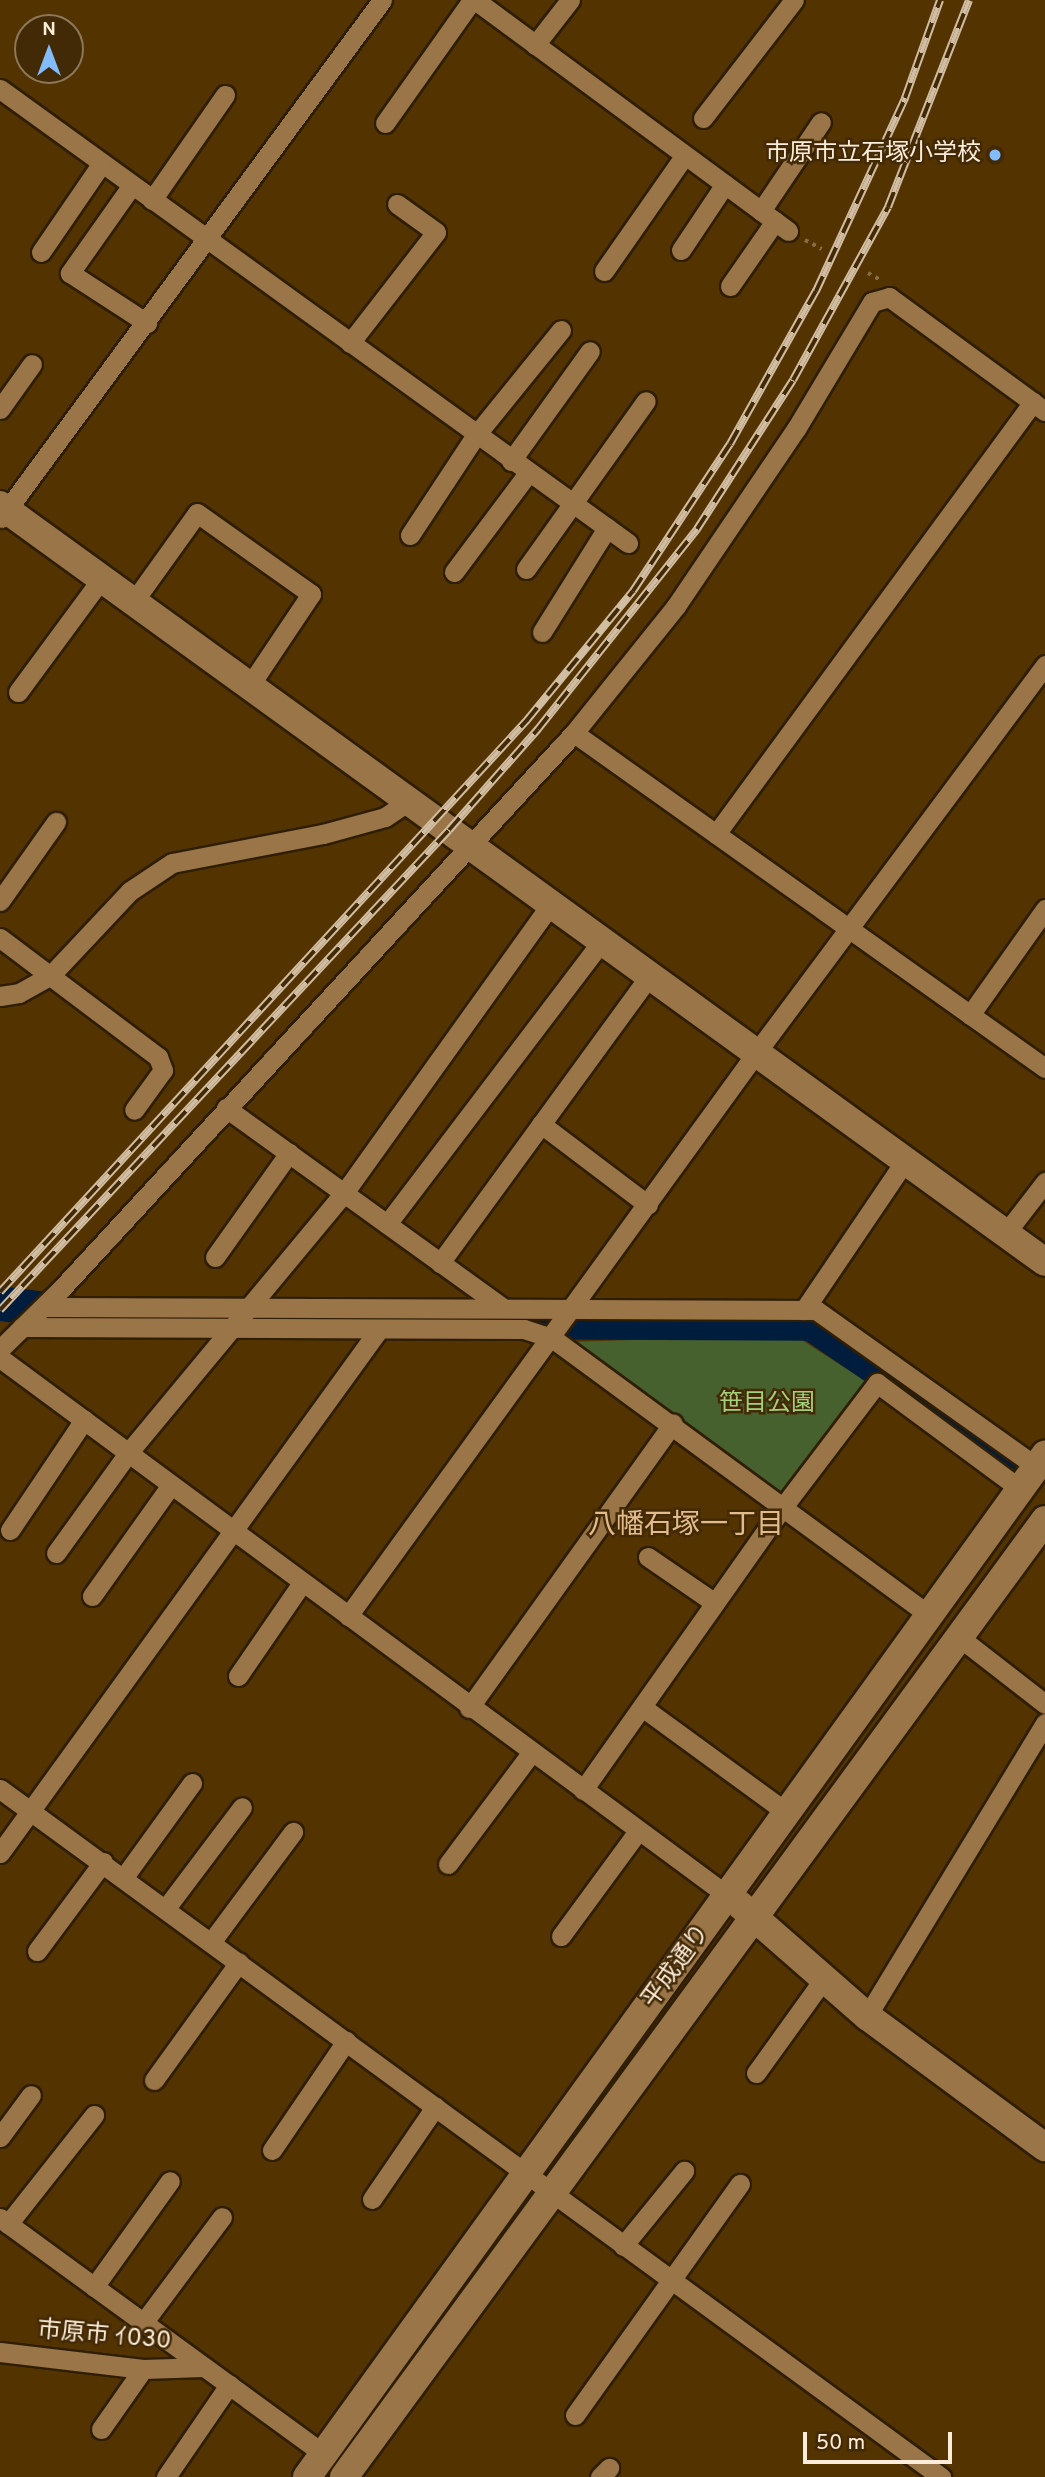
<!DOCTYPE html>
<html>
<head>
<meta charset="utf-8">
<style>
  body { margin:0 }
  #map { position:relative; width:1045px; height:2477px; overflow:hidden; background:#533300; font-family:Overpass,"Noto Sans JP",sans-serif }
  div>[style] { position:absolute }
  .green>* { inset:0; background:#46602e }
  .river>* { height:35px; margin:-17.5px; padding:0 17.5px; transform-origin:17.5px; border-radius:17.5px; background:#001d3d }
  .path>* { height:3.5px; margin-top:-1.75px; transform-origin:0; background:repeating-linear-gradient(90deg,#886d44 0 3.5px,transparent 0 8.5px) }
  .roads { filter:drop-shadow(2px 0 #2f1e06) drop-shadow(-2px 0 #2f1e06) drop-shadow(0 2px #2f1e06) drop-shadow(0 -2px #2f1e06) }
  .street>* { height:19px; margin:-9.5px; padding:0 9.5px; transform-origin:9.5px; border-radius:9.5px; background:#997548 }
  .secondary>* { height:28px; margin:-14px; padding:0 14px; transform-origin:14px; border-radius:14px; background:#997548 }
  .rail>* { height:8px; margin-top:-4px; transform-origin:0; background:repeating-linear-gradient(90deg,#432a06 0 16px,#d1bda2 0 32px); box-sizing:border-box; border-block:2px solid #d1bda2 }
  .dots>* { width:19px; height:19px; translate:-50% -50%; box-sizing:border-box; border:4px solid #432a06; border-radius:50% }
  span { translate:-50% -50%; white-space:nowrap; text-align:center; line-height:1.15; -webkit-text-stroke:5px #432a06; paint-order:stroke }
  .poi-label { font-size:24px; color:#fcecd9 }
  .right { translate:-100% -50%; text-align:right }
  .park-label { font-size:24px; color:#a4d07d }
  .street-label { font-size:24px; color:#fcecd9 }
  .quarter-label { font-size:28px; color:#e2bb8d }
  .north { position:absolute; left:14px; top:14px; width:70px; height:70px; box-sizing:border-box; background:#432a06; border:2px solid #8d785a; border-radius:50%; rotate:0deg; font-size:19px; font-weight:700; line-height:28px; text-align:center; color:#fcecd9 }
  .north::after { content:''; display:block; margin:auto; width:24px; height:32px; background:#82bcfa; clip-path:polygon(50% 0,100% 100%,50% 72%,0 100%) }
  .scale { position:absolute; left:803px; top:2432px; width:149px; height:32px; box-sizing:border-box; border:4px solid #fcecd9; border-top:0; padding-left:9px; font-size:21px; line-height:24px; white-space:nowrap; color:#fcecd9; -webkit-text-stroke:5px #432a06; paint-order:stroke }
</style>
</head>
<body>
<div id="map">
  <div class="green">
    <div style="clip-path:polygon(794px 1335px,870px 1384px,782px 1500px,566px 1342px)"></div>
  </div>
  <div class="river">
    <div style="left:0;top:1303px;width:77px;rotate:7.5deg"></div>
    <div style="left:206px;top:1317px;width:136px;rotate:0.8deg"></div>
    <div style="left:482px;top:1321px;width:329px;rotate:0.3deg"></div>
    <div style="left:811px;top:1323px;width:247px;rotate:34.3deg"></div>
  </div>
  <div class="path">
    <div style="left:805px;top:240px;width:19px;rotate:28deg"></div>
    <div style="left:868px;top:273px;width:13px;rotate:29deg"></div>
  </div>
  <div class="roads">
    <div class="street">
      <div style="left:475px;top:0;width:389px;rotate:36.4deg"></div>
      <div style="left:535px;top:45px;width:57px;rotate:-52.1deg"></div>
      <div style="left:0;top:89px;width:775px;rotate:35.86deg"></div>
      <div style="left:703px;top:118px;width:149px;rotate:-52.4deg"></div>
      <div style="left:385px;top:123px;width:151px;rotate:-54.7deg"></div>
      <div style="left:132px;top:185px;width:108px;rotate:125.2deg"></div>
      <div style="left:70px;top:273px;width:92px;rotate:33deg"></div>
      <div style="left:152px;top:200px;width:128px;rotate:-55.2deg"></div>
      <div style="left:761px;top:211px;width:107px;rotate:-56deg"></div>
      <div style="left:681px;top:250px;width:79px;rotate:-56.3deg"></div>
      <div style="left:41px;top:252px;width:108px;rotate:-55.6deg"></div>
      <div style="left:604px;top:271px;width:141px;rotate:-55.1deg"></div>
      <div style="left:730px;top:286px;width:79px;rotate:-55.3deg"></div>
      <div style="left:350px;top:343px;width:140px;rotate:-52.2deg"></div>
      <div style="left:436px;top:232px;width:48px;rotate:-144.3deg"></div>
      <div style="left:0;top:409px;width:55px;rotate:-54.6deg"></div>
      <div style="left:511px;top:461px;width:135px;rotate:-54.3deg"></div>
      <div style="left:1px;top:518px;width:643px;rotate:-53.66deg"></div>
      <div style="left:410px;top:535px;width:120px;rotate:-56.6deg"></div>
      <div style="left:476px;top:435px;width:135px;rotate:-51deg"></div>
      <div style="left:526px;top:569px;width:206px;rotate:-54.5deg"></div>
      <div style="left:454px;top:572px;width:124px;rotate:-53.2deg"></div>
      <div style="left:134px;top:601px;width:108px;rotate:-54.4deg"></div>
      <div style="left:197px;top:513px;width:140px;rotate:35.4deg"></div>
      <div style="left:311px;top:594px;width:110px;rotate:123.8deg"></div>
      <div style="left:542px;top:632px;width:123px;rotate:-58deg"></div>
      <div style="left:18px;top:692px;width:142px;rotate:-53.6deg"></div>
      <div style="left:574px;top:733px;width:578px;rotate:35.42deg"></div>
      <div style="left:716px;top:834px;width:536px;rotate:-53.73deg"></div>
      <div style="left:0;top:901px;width:97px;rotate:-54.7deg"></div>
      <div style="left:0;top:938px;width:198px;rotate:37deg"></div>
      <div style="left:158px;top:1057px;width:14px;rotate:69deg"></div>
      <div style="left:163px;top:1070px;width:49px;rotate:125.9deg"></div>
      <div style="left:0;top:996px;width:19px;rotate:-9deg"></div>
      <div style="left:19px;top:993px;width:37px;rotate:-29deg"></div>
      <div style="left:51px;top:975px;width:115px;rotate:-46.8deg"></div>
      <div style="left:130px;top:891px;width:50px;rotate:-33.7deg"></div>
      <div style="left:172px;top:863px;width:154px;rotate:-10.9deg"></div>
      <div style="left:323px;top:834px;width:64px;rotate:-15.3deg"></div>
      <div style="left:385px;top:817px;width:29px;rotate:-34deg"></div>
      <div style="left:970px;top:1015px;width:130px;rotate:-54.7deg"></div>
      <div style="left:226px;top:1108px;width:340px;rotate:35.8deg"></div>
      <div style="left:541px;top:1124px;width:134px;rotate:37.1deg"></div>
      <div style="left:387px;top:1224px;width:355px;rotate:-52.8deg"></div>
      <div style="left:1005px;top:1234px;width:66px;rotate:-52.4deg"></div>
      <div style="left:215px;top:1257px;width:128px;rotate:-54.6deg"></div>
      <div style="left:440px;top:1263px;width:356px;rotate:-53.9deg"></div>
      <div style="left:44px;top:1307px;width:772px;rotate:0.22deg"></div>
      <div style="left:816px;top:1310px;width:271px;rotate:35.4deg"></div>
      <div style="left:804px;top:1310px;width:180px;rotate:-55.9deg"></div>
      <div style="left:22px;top:1327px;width:502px;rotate:0.23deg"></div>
      <div style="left:524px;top:1329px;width:29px;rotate:18deg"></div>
      <div style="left:552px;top:1338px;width:468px;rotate:36.3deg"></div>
      <div style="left:0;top:1349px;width:87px;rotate:-44.5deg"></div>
      <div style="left:62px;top:1288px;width:755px;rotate:-47.31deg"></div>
      <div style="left:574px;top:733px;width:163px;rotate:-51.2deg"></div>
      <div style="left:676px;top:606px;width:214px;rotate:-55.9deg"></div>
      <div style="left:796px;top:429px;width:148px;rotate:-59.1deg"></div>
      <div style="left:872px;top:302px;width:18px;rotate:-16deg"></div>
      <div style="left:889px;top:297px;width:193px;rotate:36.2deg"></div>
      <div style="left:0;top:1358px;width:905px;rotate:36.46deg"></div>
      <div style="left:10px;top:1530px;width:133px;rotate:-56.1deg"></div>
      <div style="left:56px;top:1553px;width:123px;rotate:-54.2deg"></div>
      <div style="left:128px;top:1453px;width:338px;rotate:-50.3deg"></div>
      <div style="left:344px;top:1193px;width:355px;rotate:-54.4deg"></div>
      <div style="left:648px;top:1557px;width:81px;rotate:34.5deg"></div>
      <div style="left:92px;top:1596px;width:136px;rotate:-54.6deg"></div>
      <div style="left:348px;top:1616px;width:695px;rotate:-54.07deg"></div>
      <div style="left:756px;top:1053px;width:484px;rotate:-53.3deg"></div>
      <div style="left:959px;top:1637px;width:109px;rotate:37.9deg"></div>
      <div style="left:238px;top:1676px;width:113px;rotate:-55.5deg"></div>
      <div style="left:642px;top:1707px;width:178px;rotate:36.1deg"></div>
      <div style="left:469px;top:1708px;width:350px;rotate:-54.4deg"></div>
      <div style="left:0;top:1789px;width:1166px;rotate:36.17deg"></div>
      <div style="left:583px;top:1790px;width:347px;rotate:-54.8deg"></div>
      <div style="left:783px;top:1507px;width:156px;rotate:-52.8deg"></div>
      <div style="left:877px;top:1383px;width:178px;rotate:36.5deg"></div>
      <div style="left:0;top:1853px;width:643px;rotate:-54.11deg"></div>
      <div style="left:448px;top:1864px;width:139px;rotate:-53.2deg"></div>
      <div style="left:124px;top:1877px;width:116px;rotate:-54.1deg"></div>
      <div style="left:166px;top:1908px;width:126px;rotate:-53deg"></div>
      <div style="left:561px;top:1936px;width:130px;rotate:-53.7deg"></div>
      <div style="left:212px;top:1941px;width:136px;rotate:-53.4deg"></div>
      <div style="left:37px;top:1951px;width:111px;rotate:-53.4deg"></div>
      <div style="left:867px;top:2016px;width:343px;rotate:-58.7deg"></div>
      <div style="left:756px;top:2073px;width:118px;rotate:-54.3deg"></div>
      <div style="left:154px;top:2080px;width:145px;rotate:-54.2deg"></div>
      <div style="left:0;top:2137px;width:52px;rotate:-53.6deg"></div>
      <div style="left:272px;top:2150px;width:132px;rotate:-55.8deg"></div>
      <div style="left:372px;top:2199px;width:112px;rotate:-55.6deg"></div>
      <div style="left:0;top:2218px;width:401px;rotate:36.1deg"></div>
      <div style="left:8px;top:2224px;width:139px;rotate:-51.7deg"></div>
      <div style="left:623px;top:2246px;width:97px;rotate:-50.9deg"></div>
      <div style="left:94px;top:2287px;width:130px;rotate:-54.4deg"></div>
      <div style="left:143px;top:2323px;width:132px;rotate:-53.3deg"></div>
      <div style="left:0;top:2352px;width:144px;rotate:6.8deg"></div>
      <div style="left:143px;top:2369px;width:61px;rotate:-1.9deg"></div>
      <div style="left:575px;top:2415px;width:284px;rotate:-54.5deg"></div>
      <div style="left:101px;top:2429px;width:73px;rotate:-55deg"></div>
      <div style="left:166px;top:2477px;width:112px;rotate:-55.6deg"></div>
      <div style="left:600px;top:2477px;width:13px;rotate:-45deg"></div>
    </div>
    <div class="secondary">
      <div style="left:0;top:505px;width:1290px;rotate:35.92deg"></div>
      <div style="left:740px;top:1905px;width:169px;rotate:41.2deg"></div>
      <div style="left:867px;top:2016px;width:221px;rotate:36.4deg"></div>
      <div style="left:307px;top:2477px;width:1261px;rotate:-54.17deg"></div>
      <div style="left:344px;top:2477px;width:1186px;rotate:-53.78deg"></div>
    </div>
  </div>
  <div class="rail">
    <div style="left:0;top:1292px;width:778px;rotate:-47.34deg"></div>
    <div style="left:527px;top:720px;width:167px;rotate:-50.6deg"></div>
    <div style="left:633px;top:591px;width:176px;rotate:-56.6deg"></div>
    <div style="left:730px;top:444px;width:176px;rotate:-60.7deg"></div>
    <div style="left:816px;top:291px;width:213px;rotate:-65.2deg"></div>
    <div style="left:905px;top:98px;width:104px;rotate:-70.3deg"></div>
    <div style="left:0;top:1310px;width:657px;rotate:-46.91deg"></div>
    <div style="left:449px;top:830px;width:135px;rotate:-48.6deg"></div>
    <div style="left:538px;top:729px;width:256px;rotate:-51.5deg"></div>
    <div style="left:697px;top:529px;width:177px;rotate:-57.2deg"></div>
    <div style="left:793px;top:380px;width:197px;rotate:-61.2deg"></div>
    <div style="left:888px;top:207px;width:222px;rotate:-68.6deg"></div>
  </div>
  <div class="dots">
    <div style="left:995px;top:155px;background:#82bcfa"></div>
  </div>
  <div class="poi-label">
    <span class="right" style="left:981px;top:155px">市原市立石塚小学校</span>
  </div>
  <div class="park-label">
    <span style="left:767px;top:1405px">笹目公園</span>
  </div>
  <div class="street-label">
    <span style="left:677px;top:1967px;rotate:-54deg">平成通り</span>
    <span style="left:104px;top:2337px;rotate:5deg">市原市 ｲ030</span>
  </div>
  <div class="quarter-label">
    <span style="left:686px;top:1526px">八幡石塚一丁目</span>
  </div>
  <div class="north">N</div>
  <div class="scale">50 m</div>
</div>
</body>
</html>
